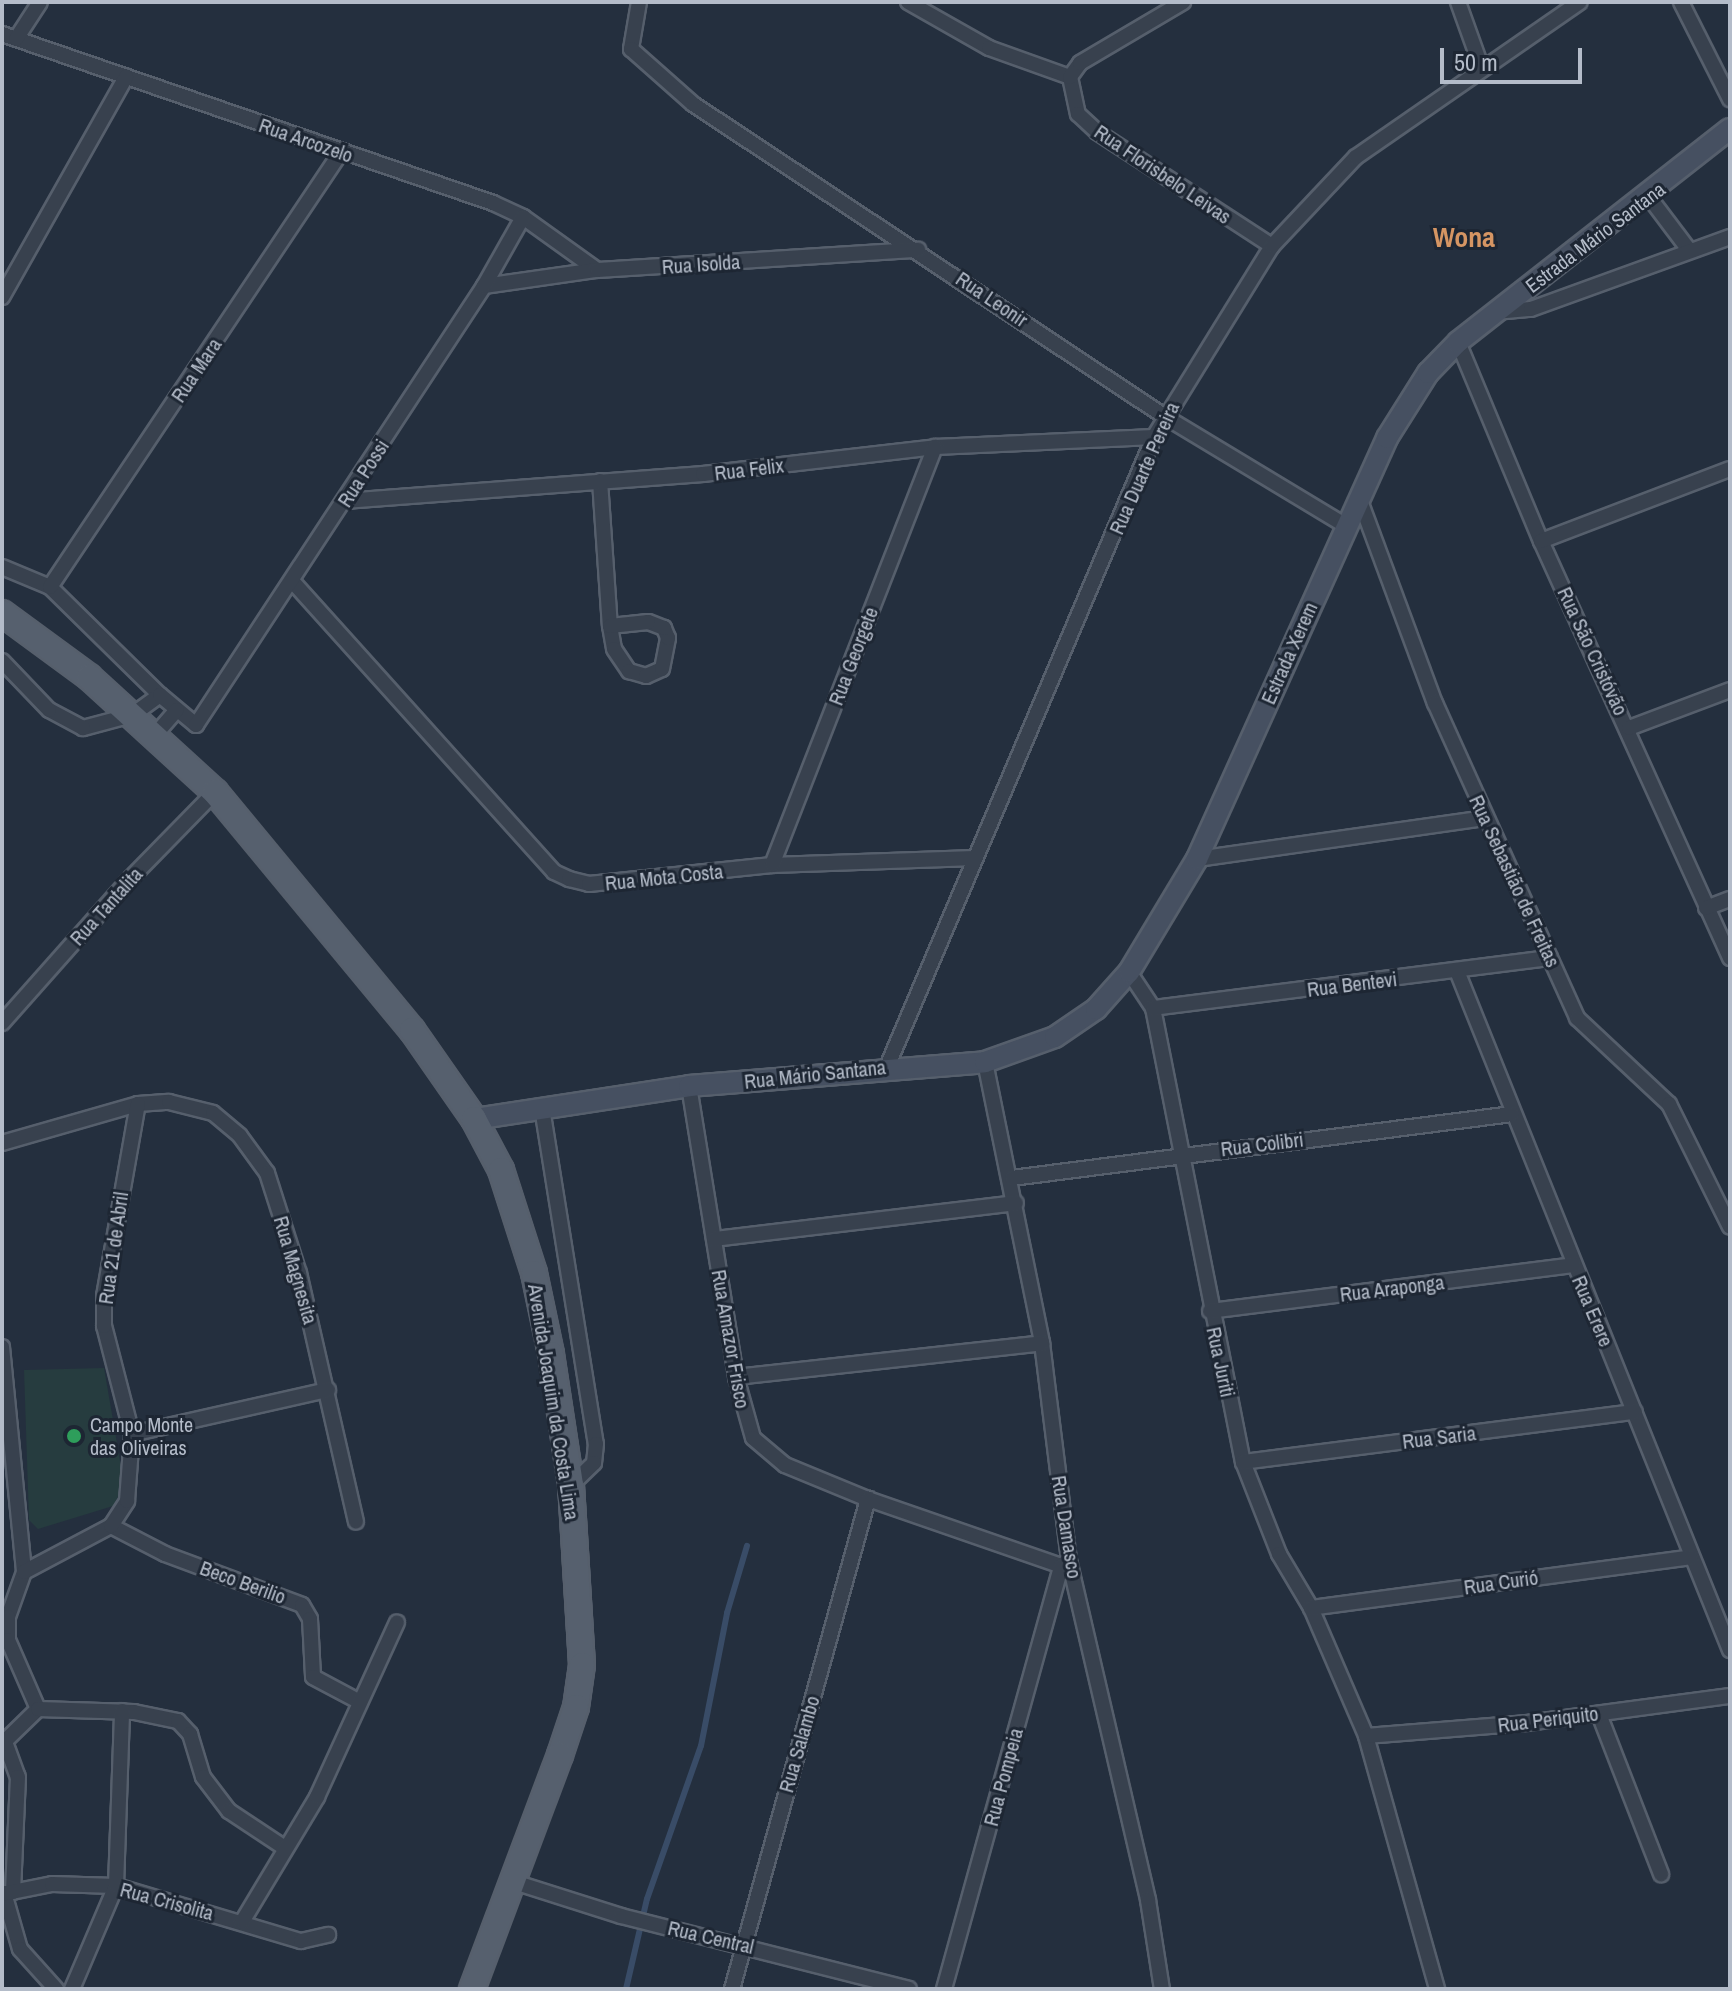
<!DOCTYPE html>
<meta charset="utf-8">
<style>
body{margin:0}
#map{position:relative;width:1732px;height:1991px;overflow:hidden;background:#242f3e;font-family:"Archivo Narrow",sans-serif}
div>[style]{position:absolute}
.green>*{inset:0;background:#263c3f}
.stream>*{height:6px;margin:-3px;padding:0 3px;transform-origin:3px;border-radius:3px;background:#394c67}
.roads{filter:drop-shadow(2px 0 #565f6c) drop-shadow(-2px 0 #565f6c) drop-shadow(0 2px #565f6c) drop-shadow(0 -2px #565f6c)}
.street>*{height:14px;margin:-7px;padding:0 7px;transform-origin:7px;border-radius:7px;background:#38414e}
.secondary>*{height:20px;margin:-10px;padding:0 10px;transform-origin:10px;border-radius:10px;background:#465061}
.primary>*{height:24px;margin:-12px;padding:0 12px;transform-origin:12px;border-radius:12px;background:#56606e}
.dots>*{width:22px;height:22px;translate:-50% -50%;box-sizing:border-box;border:4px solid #1d2633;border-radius:50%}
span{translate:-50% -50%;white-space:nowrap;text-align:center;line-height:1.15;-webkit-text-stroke:6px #1d2633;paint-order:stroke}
.street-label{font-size:20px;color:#b4bcc9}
.poi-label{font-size:20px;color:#b4bcc9}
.left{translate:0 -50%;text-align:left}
.district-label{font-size:28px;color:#d59563;font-weight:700}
.frame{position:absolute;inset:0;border:4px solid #b4bcc9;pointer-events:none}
.scale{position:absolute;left:1440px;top:48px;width:142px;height:36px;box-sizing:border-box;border:4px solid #b4bcc9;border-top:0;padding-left:10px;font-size:24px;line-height:28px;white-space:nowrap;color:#b4bcc9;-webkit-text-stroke:6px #1d2633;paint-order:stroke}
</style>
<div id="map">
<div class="green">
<div style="clip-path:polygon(104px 1368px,123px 1478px,119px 1495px,113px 1506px,38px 1529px,29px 1520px,24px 1370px)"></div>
</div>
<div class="stream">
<div style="left:626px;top:1989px;width:92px;rotate:-76.9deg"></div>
<div style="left:647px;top:1899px;width:162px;rotate:-70.6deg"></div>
<div style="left:701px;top:1746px;width:136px;rotate:-78.9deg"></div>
<div style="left:727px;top:1613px;width:70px;rotate:-73.4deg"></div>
</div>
<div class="roads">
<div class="street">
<div style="left:639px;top:2px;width:48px;rotate:99.7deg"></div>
<div style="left:631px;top:49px;width:83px;rotate:41.6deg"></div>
<div style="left:693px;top:104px;width:565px;rotate:33.52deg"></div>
<div style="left:1164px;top:416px;width:213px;rotate:31.1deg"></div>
<div style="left:908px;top:2px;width:93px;rotate:29.6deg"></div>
<div style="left:989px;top:48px;width:86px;rotate:19.7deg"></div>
<div style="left:1070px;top:77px;width:38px;rotate:78deg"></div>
<div style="left:1078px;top:114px;width:26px;rotate:43deg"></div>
<div style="left:1097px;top:132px;width:209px;rotate:33.1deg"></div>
<div style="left:1458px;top:2px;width:71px;rotate:70.3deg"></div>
<div style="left:1681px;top:2px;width:109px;rotate:63.2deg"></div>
<div style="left:2px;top:34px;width:519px;rotate:18.99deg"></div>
<div style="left:493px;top:203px;width:33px;rotate:25deg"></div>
<div style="left:523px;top:217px;width:91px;rotate:35.6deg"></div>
<div style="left:16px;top:39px;width:44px;rotate:-57deg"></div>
<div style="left:1070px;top:77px;width:17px;rotate:-54deg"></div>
<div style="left:1080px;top:63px;width:120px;rotate:-30.6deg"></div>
<div style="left:1649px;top:197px;width:66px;rotate:53deg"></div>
<div style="left:484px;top:286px;width:114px;rotate:-8.1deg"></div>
<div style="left:597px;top:270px;width:322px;rotate:-3.6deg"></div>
<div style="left:2px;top:297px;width:253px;rotate:-60.6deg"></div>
<div style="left:1495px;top:312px;width:36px;rotate:-5deg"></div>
<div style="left:1531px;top:309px;width:212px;rotate:-19.9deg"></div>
<div style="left:1458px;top:342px;width:216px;rotate:67.4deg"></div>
<div style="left:1541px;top:541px;width:458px;rotate:65.6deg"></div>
<div style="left:600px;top:481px;width:145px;rotate:86.1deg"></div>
<div style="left:610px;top:626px;width:23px;rotate:80deg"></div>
<div style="left:614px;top:649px;width:27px;rotate:56deg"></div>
<div style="left:629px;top:671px;width:18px;rotate:16deg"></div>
<div style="left:646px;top:676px;width:17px;rotate:-24deg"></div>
<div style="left:662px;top:669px;width:32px;rotate:-79deg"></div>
<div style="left:668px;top:638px;width:11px;rotate:-112deg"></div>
<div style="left:664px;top:628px;width:17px;rotate:-159deg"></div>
<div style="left:648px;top:622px;width:38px;rotate:174deg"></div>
<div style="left:1359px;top:498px;width:219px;rotate:69.7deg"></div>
<div style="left:1435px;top:703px;width:346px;rotate:65.7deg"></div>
<div style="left:1577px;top:1018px;width:126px;rotate:43.1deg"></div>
<div style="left:1669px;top:1104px;width:137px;rotate:63.6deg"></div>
<div style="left:345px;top:501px;width:359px;rotate:-4.3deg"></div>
<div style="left:703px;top:474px;width:234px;rotate:-6.6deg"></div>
<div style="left:935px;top:447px;width:219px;rotate:-2.6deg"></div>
<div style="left:1541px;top:541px;width:202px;rotate:-20.9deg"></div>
<div style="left:2px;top:567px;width:52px;rotate:22.6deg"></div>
<div style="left:50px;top:587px;width:154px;rotate:44.5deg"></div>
<div style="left:160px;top:695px;width:34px;rotate:144deg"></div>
<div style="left:132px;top:715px;width:51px;rotate:165.1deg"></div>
<div style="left:83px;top:728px;width:38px;rotate:-152deg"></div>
<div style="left:49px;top:710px;width:68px;rotate:-133.8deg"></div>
<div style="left:293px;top:582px;width:390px;rotate:48deg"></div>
<div style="left:554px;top:872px;width:17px;rotate:25deg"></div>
<div style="left:569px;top:879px;width:21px;rotate:14deg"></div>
<div style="left:589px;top:884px;width:184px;rotate:-5.9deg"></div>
<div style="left:772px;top:865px;width:203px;rotate:-2deg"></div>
<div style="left:50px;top:587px;width:523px;rotate:-56.22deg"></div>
<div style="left:160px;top:695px;width:47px;rotate:39.8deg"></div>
<div style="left:196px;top:725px;width:525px;rotate:-56.73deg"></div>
<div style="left:484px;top:286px;width:79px;rotate:-60.5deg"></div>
<div style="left:1629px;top:728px;width:108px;rotate:-20.6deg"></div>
<div style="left:155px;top:735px;width:33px;rotate:-49deg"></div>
<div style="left:1197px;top:859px;width:292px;rotate:-8.1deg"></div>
<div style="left:772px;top:865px;width:449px;rotate:-68.7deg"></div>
<div style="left:1706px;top:908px;width:26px;rotate:-21deg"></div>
<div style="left:1457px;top:971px;width:732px;rotate:68.1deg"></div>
<div style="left:1129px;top:972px;width:43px;rotate:56.3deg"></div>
<div style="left:1153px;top:1008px;width:463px;rotate:78.8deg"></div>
<div style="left:1243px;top:1462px;width:99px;rotate:68.6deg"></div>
<div style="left:1279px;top:1554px;width:63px;rotate:59.3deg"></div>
<div style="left:1311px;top:1608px;width:139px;rotate:66.7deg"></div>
<div style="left:1366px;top:1736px;width:263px;rotate:74.3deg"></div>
<div style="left:1153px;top:1008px;width:400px;rotate:-7.2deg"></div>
<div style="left:2px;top:1023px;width:188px;rotate:-48.4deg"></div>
<div style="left:127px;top:882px;width:126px;rotate:-45.6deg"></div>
<div style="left:985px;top:1062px;width:287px;rotate:78.5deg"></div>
<div style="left:1042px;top:1343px;width:219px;rotate:82.9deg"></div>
<div style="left:1069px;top:1560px;width:349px;rotate:76.9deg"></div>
<div style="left:1148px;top:1900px;width:90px;rotate:81.1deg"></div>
<div style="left:887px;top:1067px;width:684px;rotate:-67.03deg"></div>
<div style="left:1154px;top:437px;width:225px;rotate:-58.3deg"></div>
<div style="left:1272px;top:246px;width:122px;rotate:-46.7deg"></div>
<div style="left:1356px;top:157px;width:272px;rotate:-34.7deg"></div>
<div style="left:689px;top:1086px;width:295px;rotate:80.8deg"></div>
<div style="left:736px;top:1377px;width:63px;rotate:74.4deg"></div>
<div style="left:753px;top:1438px;width:42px;rotate:40.2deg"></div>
<div style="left:785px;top:1465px;width:90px;rotate:22.3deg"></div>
<div style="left:868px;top:1499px;width:204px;rotate:19.1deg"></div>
<div style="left:1061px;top:1566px;width:10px;rotate:-37deg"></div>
<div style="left:542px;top:1108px;width:340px;rotate:80.9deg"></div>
<div style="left:596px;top:1444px;width:19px;rotate:96deg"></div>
<div style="left:594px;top:1463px;width:32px;rotate:136deg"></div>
<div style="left:2px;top:1143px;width:141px;rotate:-16deg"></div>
<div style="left:138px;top:1104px;width:31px;rotate:-4deg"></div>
<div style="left:169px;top:1102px;width:45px;rotate:14deg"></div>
<div style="left:213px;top:1113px;width:35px;rotate:40deg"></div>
<div style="left:240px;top:1136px;width:46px;rotate:53.9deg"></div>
<div style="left:267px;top:1173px;width:105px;rotate:72.3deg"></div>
<div style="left:299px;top:1273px;width:255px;rotate:77.1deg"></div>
<div style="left:1012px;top:1178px;width:504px;rotate:-7.29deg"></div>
<div style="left:714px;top:1239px;width:304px;rotate:-6.8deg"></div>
<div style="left:1210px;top:1311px;width:367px;rotate:-7.2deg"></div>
<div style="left:2px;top:1347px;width:226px;rotate:84.4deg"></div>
<div style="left:24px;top:1572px;width:48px;rotate:109.6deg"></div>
<div style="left:8px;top:1617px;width:23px;rotate:90deg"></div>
<div style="left:8px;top:1640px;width:75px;rotate:66.5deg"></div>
<div style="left:736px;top:1377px;width:308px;rotate:-6.3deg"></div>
<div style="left:132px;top:1434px;width:201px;rotate:-12.7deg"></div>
<div style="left:1243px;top:1462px;width:395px;rotate:-7.3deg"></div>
<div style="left:111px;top:1526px;width:61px;rotate:27.4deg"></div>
<div style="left:165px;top:1554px;width:146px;rotate:20.4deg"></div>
<div style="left:302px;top:1605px;width:16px;rotate:60deg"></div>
<div style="left:310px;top:1619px;width:58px;rotate:87deg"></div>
<div style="left:313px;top:1677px;width:53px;rotate:28deg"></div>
<div style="left:24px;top:1572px;width:98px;rotate:-27.9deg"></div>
<div style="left:111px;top:1526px;width:30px;rotate:-57deg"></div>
<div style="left:127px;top:1501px;width:67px;rotate:-85.7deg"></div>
<div style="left:132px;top:1434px;width:112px;rotate:-104.5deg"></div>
<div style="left:104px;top:1326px;width:30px;rotate:-90deg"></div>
<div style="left:104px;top:1296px;width:195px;rotate:-80deg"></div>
<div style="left:1311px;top:1608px;width:383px;rotate:-7.6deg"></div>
<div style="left:1599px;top:1714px;width:172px;rotate:68.8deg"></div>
<div style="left:1366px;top:1736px;width:162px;rotate:-4.6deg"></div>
<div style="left:1527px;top:1723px;width:205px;rotate:-7.6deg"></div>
<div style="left:5px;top:1742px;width:37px;rotate:70deg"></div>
<div style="left:18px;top:1777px;width:115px;rotate:92.5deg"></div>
<div style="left:2px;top:1744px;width:50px;rotate:-44.2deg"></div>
<div style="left:38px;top:1709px;width:96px;rotate:1.8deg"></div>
<div style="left:134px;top:1712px;width:45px;rotate:11.6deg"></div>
<div style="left:178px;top:1721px;width:18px;rotate:47deg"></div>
<div style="left:190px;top:1734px;width:45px;rotate:73.2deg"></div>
<div style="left:203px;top:1777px;width:43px;rotate:52.6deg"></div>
<div style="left:229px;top:1811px;width:67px;rotate:33.5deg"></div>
<div style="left:514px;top:1882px;width:112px;rotate:17.6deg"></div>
<div style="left:621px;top:1916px;width:297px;rotate:14.2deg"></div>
<div style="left:4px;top:1893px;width:58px;rotate:74.1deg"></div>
<div style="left:20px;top:1949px;width:54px;rotate:48deg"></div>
<div style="left:2px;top:1894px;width:51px;rotate:-11.3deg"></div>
<div style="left:52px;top:1884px;width:64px;rotate:1.8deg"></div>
<div style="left:116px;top:1886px;width:193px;rotate:16.6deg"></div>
<div style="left:301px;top:1941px;width:28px;rotate:-13deg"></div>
<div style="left:242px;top:1922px;width:146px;rotate:-59deg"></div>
<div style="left:317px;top:1797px;width:192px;rotate:-65.4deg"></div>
<div style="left:72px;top:1989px;width:112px;rotate:-66.9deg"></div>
<div style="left:116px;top:1886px;width:175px;rotate:-88deg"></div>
<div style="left:732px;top:1989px;width:509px;rotate:-74.49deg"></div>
<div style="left:944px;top:1989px;width:439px;rotate:-74.5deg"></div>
</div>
<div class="secondary">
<div style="left:474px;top:1119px;width:218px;rotate:-8.7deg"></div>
<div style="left:689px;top:1086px;width:297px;rotate:-4.6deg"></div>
<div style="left:985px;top:1062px;width:74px;rotate:-19.7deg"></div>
<div style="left:1055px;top:1037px;width:50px;rotate:-34.3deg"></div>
<div style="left:1096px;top:1009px;width:50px;rotate:-48.3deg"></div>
<div style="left:1129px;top:972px;width:132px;rotate:-59deg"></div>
<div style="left:1197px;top:859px;width:462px;rotate:-65.7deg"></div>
<div style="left:1387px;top:438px;width:77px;rotate:-57.8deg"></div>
<div style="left:1428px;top:373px;width:43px;rotate:-45.9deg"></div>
<div style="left:1458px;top:342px;width:345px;rotate:-38.1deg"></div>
</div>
<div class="primary">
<div style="left:2px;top:613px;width:108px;rotate:36.3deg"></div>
<div style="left:89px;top:677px;width:171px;rotate:42.4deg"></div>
<div style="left:215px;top:792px;width:309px;rotate:50.4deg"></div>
<div style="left:412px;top:1030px;width:108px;rotate:55.1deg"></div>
<div style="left:474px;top:1119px;width:58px;rotate:62.1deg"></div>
<div style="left:501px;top:1170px;width:108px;rotate:72.2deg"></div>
<div style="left:534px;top:1273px;width:83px;rotate:78.1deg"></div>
<div style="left:551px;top:1354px;width:133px;rotate:81.3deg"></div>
<div style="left:571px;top:1485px;width:180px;rotate:86.5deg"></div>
<div style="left:582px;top:1665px;width:42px;rotate:98.1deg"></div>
<div style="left:576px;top:1707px;width:51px;rotate:108.4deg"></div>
<div style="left:560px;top:1755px;width:250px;rotate:110.6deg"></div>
</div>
</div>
<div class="dots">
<div style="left:74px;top:1436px;background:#2e9e5b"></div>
</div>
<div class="street-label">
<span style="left:306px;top:140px;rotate:19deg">Rua Arcozelo</span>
<span style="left:1163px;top:174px;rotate:34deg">Rua Florisbelo Leivas</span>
<span style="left:1595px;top:237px;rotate:-37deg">Estrada Mário Santana</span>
<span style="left:701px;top:264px;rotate:-4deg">Rua Isolda</span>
<span style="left:992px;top:299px;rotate:34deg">Rua Leonir</span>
<span style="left:196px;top:370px;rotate:-56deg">Rua Mara</span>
<span style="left:1144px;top:468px;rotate:-66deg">Rua Duarte Pereira</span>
<span style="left:749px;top:469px;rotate:-7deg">Rua Felix</span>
<span style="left:363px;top:473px;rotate:-57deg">Rua Possi</span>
<span style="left:1593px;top:651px;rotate:65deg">Rua São Cristóvão</span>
<span style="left:1289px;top:653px;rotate:-66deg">Estrada Xerem</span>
<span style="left:853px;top:656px;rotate:-69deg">Rua Georgete</span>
<span style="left:664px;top:877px;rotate:-6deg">Rua Mota Costa</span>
<span style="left:1515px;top:881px;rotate:65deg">Rua Sebastião de Freitas</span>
<span style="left:106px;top:906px;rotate:-48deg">Rua Tantalita</span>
<span style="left:1352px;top:984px;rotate:-7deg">Rua Bentevi</span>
<span style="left:815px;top:1074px;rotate:-6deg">Rua Mário Santana</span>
<span style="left:1262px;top:1144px;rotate:-7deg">Rua Colibri</span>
<span style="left:113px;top:1248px;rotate:-82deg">Rua 21 de Abril</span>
<span style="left:296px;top:1270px;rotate:74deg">Rua Magnesita</span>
<span style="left:1392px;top:1288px;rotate:-7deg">Rua Araponga</span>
<span style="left:1593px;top:1311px;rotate:67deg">Rua Erere</span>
<span style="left:731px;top:1339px;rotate:80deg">Rua Amazor Frisco</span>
<span style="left:1221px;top:1362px;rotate:78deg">Rua Juriti</span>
<span style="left:554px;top:1402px;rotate:81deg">Avenida Joaquim da Costa Lima</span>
<span style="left:1439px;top:1437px;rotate:-7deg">Rua Saria</span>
<span style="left:1067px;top:1527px;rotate:81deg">Rua Damasco</span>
<span style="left:243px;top:1582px;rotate:20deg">Beco Berilio</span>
<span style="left:1501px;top:1582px;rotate:-8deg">Rua Curió</span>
<span style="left:1548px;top:1719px;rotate:-7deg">Rua Periquito</span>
<span style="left:799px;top:1744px;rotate:-74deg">Rua Salambo</span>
<span style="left:1003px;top:1777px;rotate:-75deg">Rua Pompeia</span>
<span style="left:167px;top:1901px;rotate:15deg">Rua Crisolita</span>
<span style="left:711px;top:1937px;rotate:13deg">Rua Central</span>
</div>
<div class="poi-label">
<span class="left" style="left:90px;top:1436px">Campo Monte<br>das Oliveiras</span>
</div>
<div class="district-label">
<span style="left:1464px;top:237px">Wona</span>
</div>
<div class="frame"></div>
<div class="scale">50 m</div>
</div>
